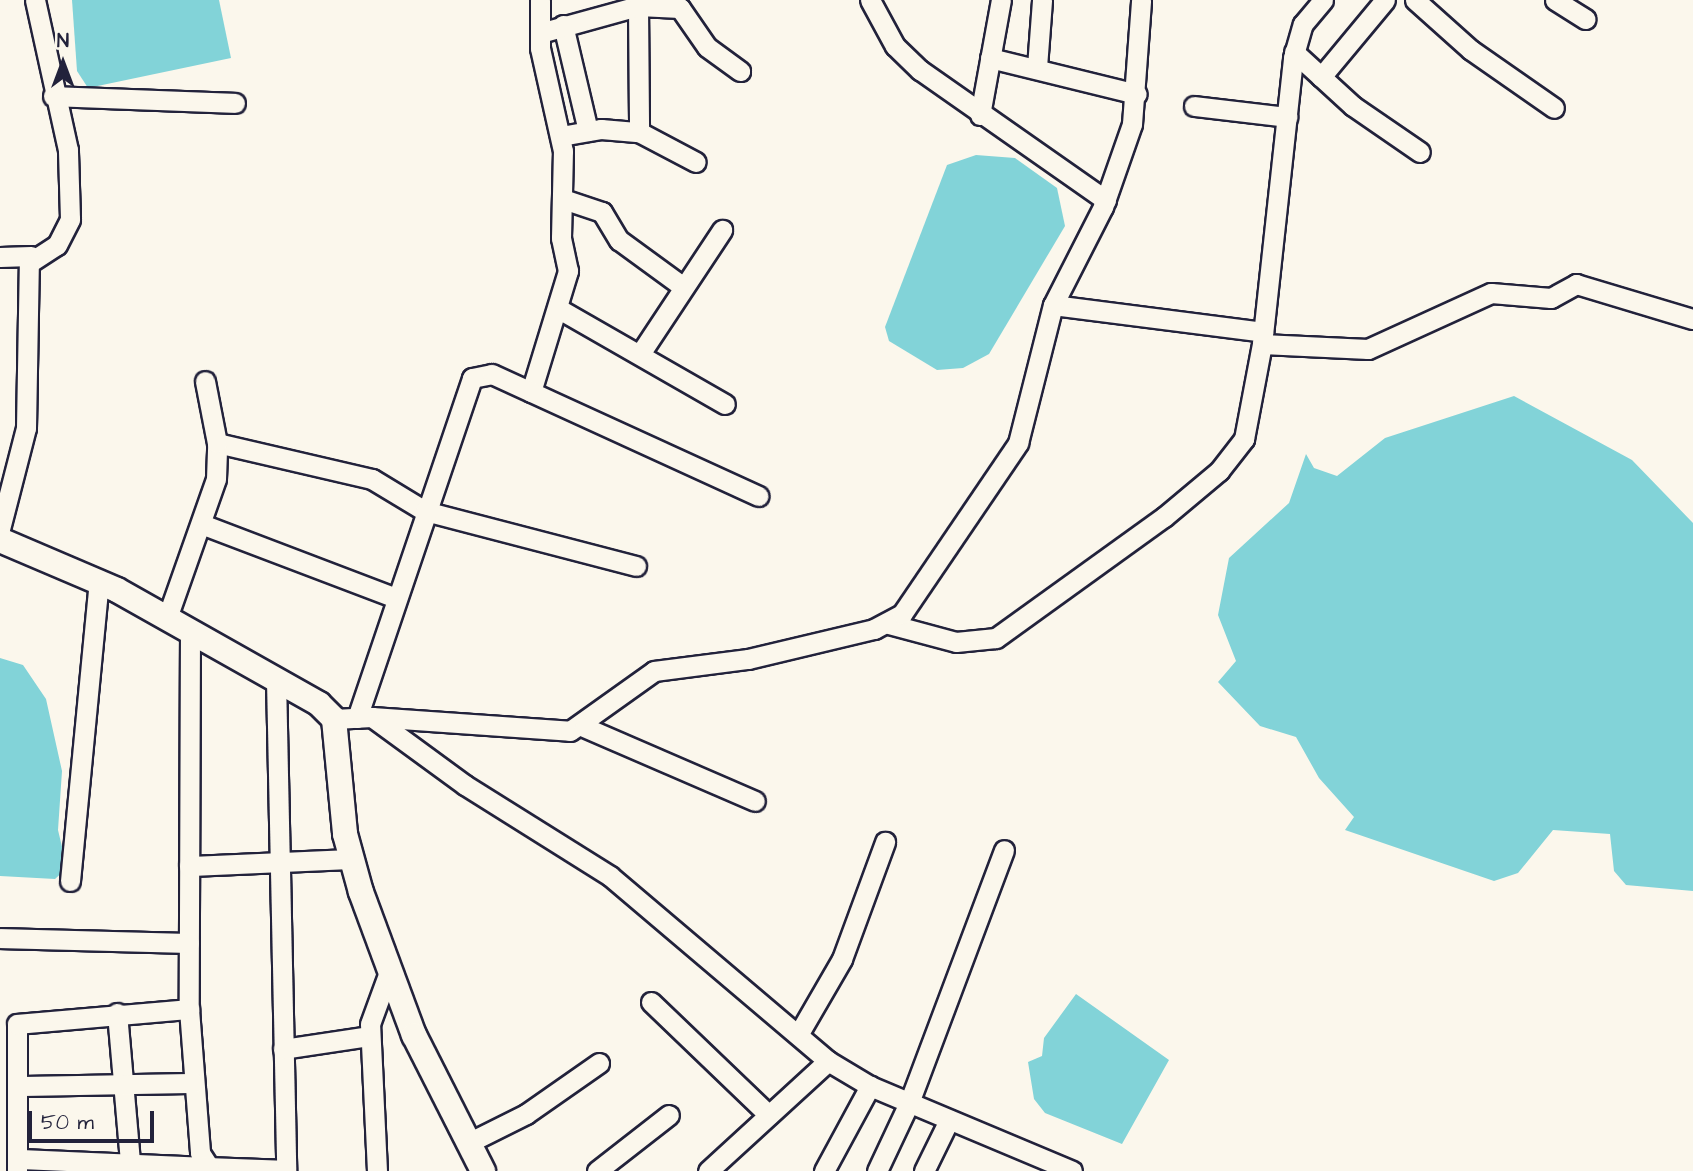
<!DOCTYPE html>
<style>
body{margin:0}
#map{position:relative;width:1693px;height:1171px;overflow:hidden;background:#fbf7ec;font-family:"Architects Daughter",sans-serif}
div>[style]{position:absolute}
.water>*{inset:0;background:#82d3d8}
.roads{filter:drop-shadow(2px 0 #22223b) drop-shadow(-2px 0 #22223b) drop-shadow(0 2px #22223b) drop-shadow(0 -2px #22223b)}
.minor>*{height:19px;margin:-9.5px;padding:0 9.5px;transform-origin:9.5px;border-radius:9.5px;background:#fbf7ec}
.tertiary>*{height:24px;margin:-12px;padding:0 12px;transform-origin:12px;border-radius:12px;background:#fbf7ec}
span{translate:-50% -50%;white-space:nowrap;text-align:center;line-height:1.15;-webkit-text-stroke:6px #fbf7ec;paint-order:stroke}
.north{position:absolute;left:28px;top:28px;width:70px;height:70px;-webkit-text-stroke:5px #fbf7ec;paint-order:stroke;rotate:0deg;font-size:19px;font-weight:700;line-height:28px;text-align:center;color:#22223b}
.north::after{content:'';display:block;margin:auto;width:24px;height:32px;background:#22223b;clip-path:polygon(50% 0,100% 100%,50% 72%,0 100%)}
.scale{position:absolute;left:28px;top:1111px;width:126px;height:32px;box-sizing:border-box;border:4px solid #22223b;border-top:0;padding-left:9px;font-size:21px;line-height:24px;white-space:nowrap;color:#22223b;-webkit-text-stroke:5px #fbf7ec;paint-order:stroke}
</style>
<div id="map">
<div class="water">
<div style="clip-path:polygon(72px 0,219px 0,231px 58px,88px 88px,77px 71px)"></div>
<div style="clip-path:polygon(976px 155px,1015px 158px,1057px 188px,1065px 226px,989px 354px,963px 368px,937px 370px,889px 341px,885px 327px,947px 165px)"></div>
<div style="clip-path:polygon(1514px 396px,1632px 460px,1693px 523px,1693px 891px,1626px 885px,1614px 871px,1610px 834px,1553px 830px,1518px 873px,1494px 881px,1345px 830px,1354px 817px,1319px 778px,1296px 737px,1260px 726px,1218px 682px,1236px 661px,1218px 615px,1229px 558px,1289px 503px,1306px 454px,1314px 468px,1337px 476px,1385px 438px)"></div>
<div style="clip-path:polygon(0 658px,23px 665px,46px 699px,62px 771px,58px 830px,67px 868px,55px 879px,0 876px)"></div>
<div style="clip-path:polygon(1076px 994px,1169px 1060px,1122px 1144px,1045px 1113px,1034px 1099px,1028px 1062px,1042px 1056px,1044px 1038px)"></div>
</div>
<div class="roads">
<div class="minor">
<div style="left:870px;top:0;width:52px;rotate:61.5deg"></div>
<div style="left:895px;top:46px;width:35px;rotate:44deg"></div>
<div style="left:920px;top:70px;width:227px;rotate:35deg"></div>
<div style="left:1415px;top:0;width:75px;rotate:41.8deg"></div>
<div style="left:1471px;top:50px;width:101px;rotate:34.9deg"></div>
<div style="left:1555px;top:0;width:36px;rotate:32deg"></div>
<div style="left:638px;top:6px;width:126px;rotate:89.5deg"></div>
<div style="left:563px;top:25px;width:109px;rotate:76.7deg"></div>
<div style="left:540px;top:33px;width:102px;rotate:-15.4deg"></div>
<div style="left:638px;top:6px;width:42px;rotate:2.7deg"></div>
<div style="left:680px;top:8px;width:47px;rotate:55.3deg"></div>
<div style="left:707px;top:47px;width:41px;rotate:36deg"></div>
<div style="left:1294px;top:52px;width:80px;rotate:42.5deg"></div>
<div style="left:1353px;top:106px;width:81px;rotate:34.5deg"></div>
<div style="left:990px;top:58px;width:151px;rotate:13.8deg"></div>
<div style="left:1037px;top:67px;width:67px;rotate:-85.7deg"></div>
<div style="left:1321px;top:77px;width:100px;rotate:-50.3deg"></div>
<div style="left:53px;top:96px;width:182px;rotate:2.2deg"></div>
<div style="left:1194px;top:106px;width:94px;rotate:6.7deg"></div>
<div style="left:980px;top:115px;width:117px;rotate:-79.7deg"></div>
<div style="left:561px;top:136px;width:41px;rotate:-9.9deg"></div>
<div style="left:601px;top:129px;width:38px;rotate:5deg"></div>
<div style="left:639px;top:132px;width:64px;rotate:27.8deg"></div>
<div style="left:563px;top:199px;width:41px;rotate:18.4deg"></div>
<div style="left:602px;top:212px;width:33px;rotate:59deg"></div>
<div style="left:619px;top:240px;width:78px;rotate:36.1deg"></div>
<div style="left:0;top:257px;width:31px;rotate:-2deg"></div>
<div style="left:1053px;top:305px;width:212px;rotate:7.3deg"></div>
<div style="left:559px;top:309px;width:191px;rotate:29.8deg"></div>
<div style="left:1262px;top:344px;width:106px;rotate:2.7deg"></div>
<div style="left:1368px;top:349px;width:135px;rotate:-24.5deg"></div>
<div style="left:1491px;top:293px;width:60px;rotate:4.8deg"></div>
<div style="left:1551px;top:298px;width:29px;rotate:-29deg"></div>
<div style="left:1576px;top:284px;width:122px;rotate:16.7deg"></div>
<div style="left:640px;top:354px;width:149px;rotate:-56.5deg"></div>
<div style="left:531px;top:392px;width:127px;rotate:-73deg"></div>
<div style="left:568px;top:271px;width:34px;rotate:-102deg"></div>
<div style="left:561px;top:238px;width:87px;rotate:-88.7deg"></div>
<div style="left:563px;top:151px;width:106px;rotate:-102.6deg"></div>
<div style="left:540px;top:48px;width:48px;rotate:-90deg"></div>
<div style="left:217px;top:443px;width:159px;rotate:13.1deg"></div>
<div style="left:372px;top:479px;width:62px;rotate:31.1deg"></div>
<div style="left:425px;top:511px;width:218px;rotate:14.6deg"></div>
<div style="left:204px;top:525px;width:205px;rotate:20.8deg"></div>
<div style="left:0;top:529px;width:104px;rotate:-75.6deg"></div>
<div style="left:26px;top:428px;width:165px;rotate:-89deg"></div>
<div style="left:29px;top:263px;width:33px;rotate:-33deg"></div>
<div style="left:57px;top:245px;width:29px;rotate:-63deg"></div>
<div style="left:70px;top:219px;width:69px;rotate:-91.7deg"></div>
<div style="left:68px;top:150px;width:154px;rotate:-102.4deg"></div>
<div style="left:167px;top:618px;width:147px;rotate:-70.6deg"></div>
<div style="left:216px;top:479px;width:36px;rotate:-88deg"></div>
<div style="left:217px;top:443px;width:63px;rotate:-101deg"></div>
<div style="left:889px;top:624px;width:69px;rotate:15deg"></div>
<div style="left:956px;top:642px;width:40px;rotate:-5.7deg"></div>
<div style="left:996px;top:638px;width:207px;rotate:-35.8deg"></div>
<div style="left:1164px;top:517px;width:72px;rotate:-39.9deg"></div>
<div style="left:1219px;top:471px;width:41px;rotate:-52deg"></div>
<div style="left:1244px;top:439px;width:97px;rotate:-79.3deg"></div>
<div style="left:1262px;top:344px;width:288px;rotate:-83.8deg"></div>
<div style="left:1293px;top:58px;width:35px;rotate:-74deg"></div>
<div style="left:1303px;top:24px;width:31px;rotate:-50deg"></div>
<div style="left:190px;top:631px;width:378px;rotate:90.2deg"></div>
<div style="left:189px;top:1009px;width:144px;rotate:85.6deg"></div>
<div style="left:200px;top:1153px;width:17px;rotate:57deg"></div>
<div style="left:209px;top:1167px;width:77px;rotate:2.2deg"></div>
<div style="left:276px;top:679px;width:492px;rotate:88.8deg"></div>
<div style="left:372px;top:717px;width:198px;rotate:4deg"></div>
<div style="left:570px;top:731px;width:103px;rotate:-35.5deg"></div>
<div style="left:654px;top:671px;width:95px;rotate:-7.3deg"></div>
<div style="left:748px;top:659px;width:130px;rotate:-13.4deg"></div>
<div style="left:874px;top:629px;width:32px;rotate:-28deg"></div>
<div style="left:902px;top:614px;width:207px;rotate:-55.8deg"></div>
<div style="left:1018px;top:443px;width:142px;rotate:-75.8deg"></div>
<div style="left:1053px;top:305px;width:110px;rotate:-63deg"></div>
<div style="left:1103px;top:207px;width:88px;rotate:-70.7deg"></div>
<div style="left:1132px;top:124px;width:124px;rotate:-85.8deg"></div>
<div style="left:357px;top:718px;width:359px;rotate:-71.3deg"></div>
<div style="left:472px;top:378px;width:20px;rotate:-11deg"></div>
<div style="left:492px;top:374px;width:293px;rotate:24.6deg"></div>
<div style="left:334px;top:719px;width:38px;rotate:-3deg"></div>
<div style="left:372px;top:717px;width:115px;rotate:36.2deg"></div>
<div style="left:465px;top:785px;width:171px;rotate:32.1deg"></div>
<div style="left:610px;top:876px;width:286px;rotate:40.3deg"></div>
<div style="left:828px;top:1061px;width:49px;rotate:30.8deg"></div>
<div style="left:870px;top:1086px;width:219px;rotate:22.8deg"></div>
<div style="left:584px;top:727px;width:186px;rotate:23.4deg"></div>
<div style="left:189px;top:866px;width:163px;rotate:-2.5deg"></div>
<div style="left:70px;top:881px;width:302px;rotate:-84.5deg"></div>
<div style="left:0;top:938px;width:189px;rotate:1.5deg"></div>
<div style="left:651px;top:1002px;width:163px;rotate:43.8deg"></div>
<div style="left:117px;top:1013px;width:151px;rotate:85deg"></div>
<div style="left:798px;top:1035px;width:88px;rotate:-59.9deg"></div>
<div style="left:842px;top:959px;width:125px;rotate:-69.8deg"></div>
<div style="left:283px;top:1049px;width:87px;rotate:-8.6deg"></div>
<div style="left:18px;top:1086px;width:176px;rotate:-1deg"></div>
<div style="left:468px;top:1143px;width:65px;rotate:-26.6deg"></div>
<div style="left:526px;top:1114px;width:89px;rotate:-34.9deg"></div>
<div style="left:18px;top:1159px;width:191px;rotate:2.4deg"></div>
<div style="left:17px;top:1171px;width:147px;rotate:-90deg"></div>
<div style="left:17px;top:1024px;width:173px;rotate:-5deg"></div>
<div style="left:377px;top:1171px;width:147px;rotate:-92.7deg"></div>
<div style="left:370px;top:1024px;width:55px;rotate:-69.9deg"></div>
<div style="left:597px;top:1171px;width:91px;rotate:-37.9deg"></div>
<div style="left:708px;top:1171px;width:163px;rotate:-42.5deg"></div>
<div style="left:824px;top:1171px;width:97px;rotate:-61.6deg"></div>
<div style="left:877px;top:1171px;width:75px;rotate:-64.8deg"></div>
<div style="left:909px;top:1103px;width:270px;rotate:-69.4deg"></div>
<div style="left:924px;top:1171px;width:57px;rotate:-63.9deg"></div>
</div>
<div class="tertiary">
<div style="left:0;top:540px;width:127px;rotate:23.1deg"></div>
<div style="left:117px;top:590px;width:232px;rotate:29.4deg"></div>
<div style="left:319px;top:704px;width:21px;rotate:45deg"></div>
<div style="left:334px;top:719px;width:116px;rotate:84.5deg"></div>
<div style="left:345px;top:834px;width:60px;rotate:74.6deg"></div>
<div style="left:361px;top:892px;width:153px;rotate:69.7deg"></div>
<div style="left:414px;top:1035px;width:153px;rotate:63.1deg"></div>
</div>
</div>
<div class="north">N</div>
<div class="scale">50 m</div>
</div>
